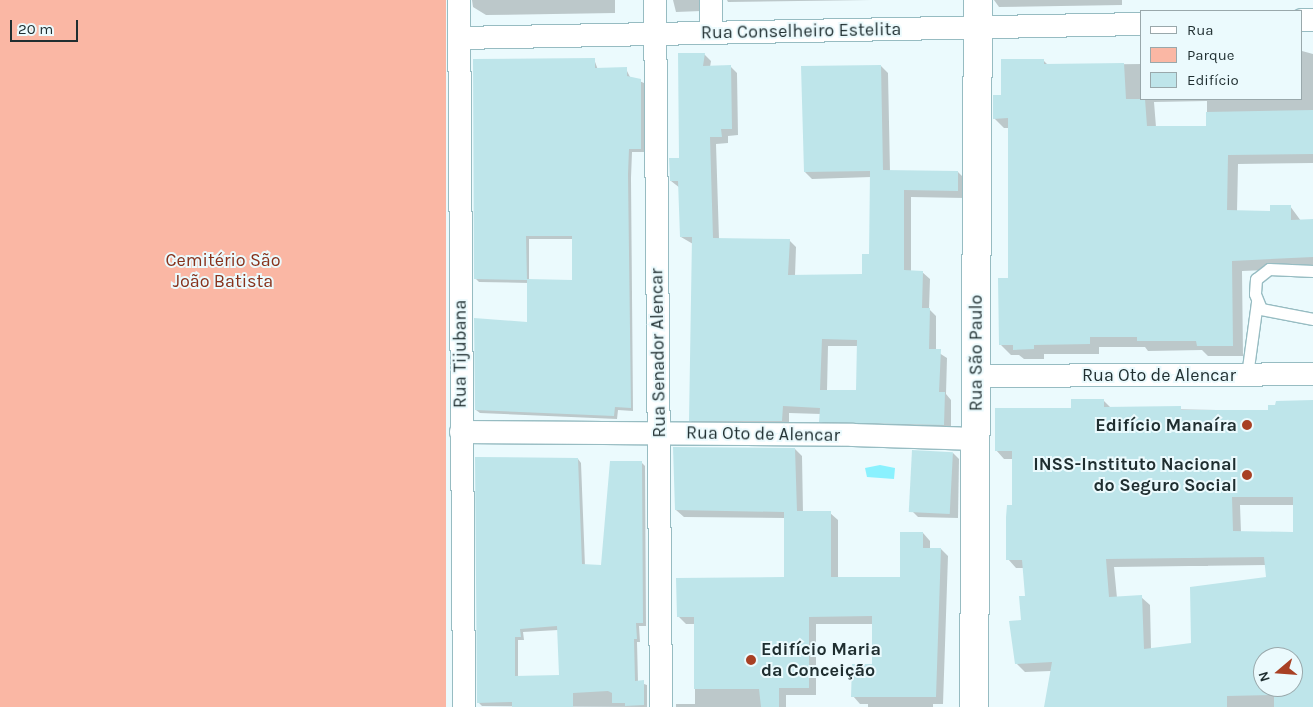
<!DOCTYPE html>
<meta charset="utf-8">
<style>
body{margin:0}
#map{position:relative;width:1313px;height:707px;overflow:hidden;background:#ebfafd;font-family:Karla,sans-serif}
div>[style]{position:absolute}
.green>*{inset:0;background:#fab7a4;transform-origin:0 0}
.water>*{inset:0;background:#8af1fe}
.shadow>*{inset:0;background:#0003}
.building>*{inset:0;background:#bee5ea;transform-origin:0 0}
.roads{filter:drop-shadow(1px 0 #97bcc2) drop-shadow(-1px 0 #97bcc2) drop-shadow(0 1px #97bcc2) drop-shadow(0 -1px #97bcc2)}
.service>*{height:11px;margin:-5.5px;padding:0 5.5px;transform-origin:5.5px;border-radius:5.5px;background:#fff}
.minor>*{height:22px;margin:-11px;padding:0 11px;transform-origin:11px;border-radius:11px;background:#fff}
.secondary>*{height:28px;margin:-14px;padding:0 14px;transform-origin:14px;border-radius:14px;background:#fff}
.dots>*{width:14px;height:14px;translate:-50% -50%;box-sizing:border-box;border:2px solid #ebfafd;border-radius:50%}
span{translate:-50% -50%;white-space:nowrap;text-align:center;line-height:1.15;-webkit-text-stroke:4px #ebfafd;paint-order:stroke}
.street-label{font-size:18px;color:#1f2e30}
.park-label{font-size:18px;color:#87321b}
.poi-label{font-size:18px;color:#1f2e30;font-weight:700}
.right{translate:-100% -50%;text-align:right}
.left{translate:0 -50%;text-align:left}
.legend{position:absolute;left:1140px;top:10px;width:162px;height:90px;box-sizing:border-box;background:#ebfafd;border:1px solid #99a8ab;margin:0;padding:6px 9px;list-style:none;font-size:15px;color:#1f2e30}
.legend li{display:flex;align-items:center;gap:10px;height:25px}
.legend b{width:25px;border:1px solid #99a8ab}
.north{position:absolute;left:1253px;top:647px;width:50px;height:50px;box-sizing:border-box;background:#ebfafd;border:1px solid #99a8ab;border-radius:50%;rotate:252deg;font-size:14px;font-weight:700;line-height:20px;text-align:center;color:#1f2e30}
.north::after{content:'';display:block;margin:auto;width:18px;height:22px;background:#a84024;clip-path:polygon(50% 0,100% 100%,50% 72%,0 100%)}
.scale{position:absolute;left:10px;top:20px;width:68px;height:22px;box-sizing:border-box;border:2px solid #1f2e30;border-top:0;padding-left:6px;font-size:15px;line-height:18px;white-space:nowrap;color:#1f2e30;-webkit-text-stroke:4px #ebfafd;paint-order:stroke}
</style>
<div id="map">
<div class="green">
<div style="left:0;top:0;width:446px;height:707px"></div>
</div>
<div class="water">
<div style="clip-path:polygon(880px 465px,895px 468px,894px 479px,867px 477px,865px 468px)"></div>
</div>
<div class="shadow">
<div style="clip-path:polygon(472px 0,615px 0,615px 13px,486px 15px,473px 7px)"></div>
<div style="clip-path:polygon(673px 0,702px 0,701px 11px,676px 12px)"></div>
<div style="clip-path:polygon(727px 0,872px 0,728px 2px)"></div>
<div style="clip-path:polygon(994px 0,1122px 0,1122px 5px,999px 7px)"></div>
<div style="clip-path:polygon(evenodd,1302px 51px,1313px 54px,1313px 163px,1238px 164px,1237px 212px,1272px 212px,1290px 206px,1301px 221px,1313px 220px,1313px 268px,1242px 271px,1243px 356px,1208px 356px,1202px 350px,1148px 351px,1145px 347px,1099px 347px,1099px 354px,1044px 354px,1044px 359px,1024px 359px,1019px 355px,1011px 355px,1001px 345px,1009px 279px,1009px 128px,1004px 128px,994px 118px,1002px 96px,1043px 60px,1048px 65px,1142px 64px,1142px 99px,1302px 99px,1302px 51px,1207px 101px,1207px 127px,1156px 127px,1154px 102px,1207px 101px)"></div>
<div style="clip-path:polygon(evenodd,704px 54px,711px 61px,710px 67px,730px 66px,737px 73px,738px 135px,728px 136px,728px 143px,716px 144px,719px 239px,789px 240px,796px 247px,795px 276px,863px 276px,871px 256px,871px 177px,812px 179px,805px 172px,881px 66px,888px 73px,890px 172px,958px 172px,965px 179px,965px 198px,911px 197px,911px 272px,922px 272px,930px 279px,929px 309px,936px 316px,936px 351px,947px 358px,946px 394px,951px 400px,951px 431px,828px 428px,821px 421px,821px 414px,789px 413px,789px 428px,697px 427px,690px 420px,693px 244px,681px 237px,680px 188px,671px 181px,680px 159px,704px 54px,828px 346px,858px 346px,857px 391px,827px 391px,828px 346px)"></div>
<div style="clip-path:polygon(evenodd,594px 59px,598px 70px,626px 69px,630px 77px,644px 83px,644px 152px,632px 152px,631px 178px,633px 411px,618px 410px,617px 419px,480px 413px,476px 410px,529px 323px,529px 283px,479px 282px,475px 278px,594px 59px,529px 239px,573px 239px,573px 282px,529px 280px,529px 239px)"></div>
<div style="clip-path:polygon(evenodd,1103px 400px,1111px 408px,1270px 411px,1313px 401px,1313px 707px,1045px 707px,1051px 671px,1025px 672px,1016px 663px,1026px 597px,1024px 568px,1016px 568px,1008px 559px,1014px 506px,1013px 459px,1004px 459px,996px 450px,1072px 409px,1103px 400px,1240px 505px,1294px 505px,1294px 534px,1241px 532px,1240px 505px,1103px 400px,1266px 565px,1267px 578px,1192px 644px,1151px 649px,1150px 605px,1141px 597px,1117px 598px,1114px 567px,1266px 565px,1103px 400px,1263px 657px,1293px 657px,1293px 687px,1263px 687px,1263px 657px)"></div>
<div style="clip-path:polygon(795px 449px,802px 456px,803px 513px,830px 513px,838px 520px,838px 578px,901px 579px,923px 533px,930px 541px,930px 549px,941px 549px,948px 556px,943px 704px,933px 704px,933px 707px,868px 707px,868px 704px,860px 704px,853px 696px,874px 665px,874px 624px,816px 624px,816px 695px,786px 695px,786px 707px,676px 707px,676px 704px,695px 704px,695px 624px,686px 624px,678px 616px,785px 578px,785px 518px,684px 517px,676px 510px)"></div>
<div style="clip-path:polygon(953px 453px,959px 459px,958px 518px,918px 517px,912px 511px)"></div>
<div style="clip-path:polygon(evenodd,578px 459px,581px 463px,585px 566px,602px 566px,641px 462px,645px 466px,646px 626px,639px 626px,640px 642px,637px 642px,638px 682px,647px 685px,647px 707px,482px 706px,478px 702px,578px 459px,558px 630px,560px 676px,518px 677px,518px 640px,524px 640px,523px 632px,558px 630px)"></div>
</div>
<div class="building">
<div style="clip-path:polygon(evenodd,678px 53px,705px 53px,703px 66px,731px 65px,732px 129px,721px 129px,722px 137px,710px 137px,713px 238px,790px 239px,788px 275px,862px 274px,862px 254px,869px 254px,870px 171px,804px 172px,801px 66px,881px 65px,883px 170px,958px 171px,958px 191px,904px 190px,904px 270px,923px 271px,922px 308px,930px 308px,929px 349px,941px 349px,939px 392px,945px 392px,944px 425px,819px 422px,820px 408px,783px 406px,782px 421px,689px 421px,692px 237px,680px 237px,678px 181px,670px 181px,669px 158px,679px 158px,678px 53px,822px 339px,857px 340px,856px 390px,820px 390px,822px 339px)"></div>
<div style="clip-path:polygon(595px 58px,595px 68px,627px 67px,627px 76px,641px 79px,641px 149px,629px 149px,628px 174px,631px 408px,615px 407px,614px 416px,475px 410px,474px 318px,527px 322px,527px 279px,572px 280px,572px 236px,526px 236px,527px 280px,474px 279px,473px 59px)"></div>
<div style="clip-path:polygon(1001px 59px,1044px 59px,1044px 64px,1124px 63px,1126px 99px,1145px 99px,1147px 126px,1206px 126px,1206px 112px,1313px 110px,1313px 154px,1228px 155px,1227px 210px,1270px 211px,1270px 205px,1291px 205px,1291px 220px,1313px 219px,1313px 257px,1232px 261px,1233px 346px,1197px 346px,1196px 341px,1137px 341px,1137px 337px,1090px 337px,1090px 344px,1034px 345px,1034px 349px,1013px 350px,1013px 345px,999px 345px,998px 278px,1008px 278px,1008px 118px,993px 119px,993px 95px,1001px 95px)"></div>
<div style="clip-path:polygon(evenodd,1071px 399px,1104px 399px,1104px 407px,1181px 406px,1181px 410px,1268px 410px,1268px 405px,1275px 405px,1276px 401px,1313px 400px,1313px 707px,1274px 707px,1274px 695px,1227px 696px,1227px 707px,1044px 707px,1052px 662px,1015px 664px,1009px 621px,1021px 620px,1019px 596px,1025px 596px,1022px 560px,1006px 560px,1006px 517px,1007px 505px,1012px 505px,1012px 451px,995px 451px,995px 408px,1071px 408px,1071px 399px,1232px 497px,1293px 497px,1293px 532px,1233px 531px,1232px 497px,1071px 399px,1264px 557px,1266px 577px,1190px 587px,1191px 643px,1144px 649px,1142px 595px,1109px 597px,1106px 559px,1264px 557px,1071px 399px,1263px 657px,1293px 657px,1293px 687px,1263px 687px,1263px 657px)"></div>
<div style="clip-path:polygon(673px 447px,795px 448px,797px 511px,831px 511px,831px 577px,900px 577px,900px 532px,923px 532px,923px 548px,941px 548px,936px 697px,851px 697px,852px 664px,872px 664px,872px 616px,809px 617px,809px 688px,779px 688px,779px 707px,761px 707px,759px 689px,694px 689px,694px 617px,677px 617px,676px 578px,784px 577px,784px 512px,675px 510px)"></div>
<div style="left:912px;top:450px;width:41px;height:62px;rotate:3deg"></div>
<div style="clip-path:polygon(evenodd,475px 457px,578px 458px,582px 564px,601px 565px,610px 461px,642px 461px,643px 623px,636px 623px,637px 639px,634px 639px,635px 681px,644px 680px,644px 705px,625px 706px,625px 703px,612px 703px,612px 693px,608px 691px,573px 693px,573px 707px,512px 707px,512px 702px,477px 703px,475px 457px,557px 626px,559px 675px,515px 676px,515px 637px,521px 637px,520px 629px,557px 626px)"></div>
</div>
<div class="roads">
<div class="service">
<div style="left:1313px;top:271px;width:44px;rotate:-177.4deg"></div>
<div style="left:1269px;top:269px;width:16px;rotate:142deg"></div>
<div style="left:1256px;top:279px;width:15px;rotate:94deg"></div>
<div style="left:1255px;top:294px;width:16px;rotate:68deg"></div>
<div style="left:1261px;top:309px;width:53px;rotate:10.9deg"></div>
<div style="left:1247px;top:375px;width:74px;rotate:-82.2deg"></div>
</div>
<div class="minor">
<div style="left:459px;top:0;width:707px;rotate:89.59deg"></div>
<div style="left:655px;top:0;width:707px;rotate:89.51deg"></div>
<div style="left:1302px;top:20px;width:11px"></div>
<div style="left:711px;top:33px;width:33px;rotate:-90deg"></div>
<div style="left:460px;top:38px;width:682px;rotate:-1.18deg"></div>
<div style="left:976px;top:376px;width:337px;rotate:-0.3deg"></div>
<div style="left:461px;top:432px;width:392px;rotate:0.4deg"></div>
<div style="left:853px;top:435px;width:123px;rotate:1.9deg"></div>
</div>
<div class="secondary">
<div style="left:974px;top:707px;width:707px;rotate:-89.68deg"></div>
</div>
</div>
<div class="dots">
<div style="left:1247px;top:425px;background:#a84024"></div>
<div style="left:1247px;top:475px;background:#a84024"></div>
<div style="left:751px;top:660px;background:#a84024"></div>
</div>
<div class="street-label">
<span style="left:801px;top:31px;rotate:-1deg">Rua Conselheiro Estelita</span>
<span style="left:658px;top:353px;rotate:-91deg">Rua Senador Alencar</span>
<span style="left:976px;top:353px;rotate:-90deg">Rua São Paulo</span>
<span style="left:460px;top:354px;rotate:-90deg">Rua Tijubana</span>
<span style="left:1159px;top:375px">Rua Oto de Alencar</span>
<span style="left:763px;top:434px;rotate:1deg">Rua Oto de Alencar</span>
</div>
<div class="park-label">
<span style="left:223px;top:271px">Cemitério São<br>João Batista</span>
</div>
<div class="poi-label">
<span class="right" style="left:1237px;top:425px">Edifício Manaíra</span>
<span class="right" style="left:1237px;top:475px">INSS-Instituto Nacional<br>do Seguro Social</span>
<span class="left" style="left:761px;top:660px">Edifício Maria<br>da Conceição</span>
</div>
<ul class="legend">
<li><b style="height:6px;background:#fff"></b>Rua</li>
<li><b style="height:14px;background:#fab7a4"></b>Parque</li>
<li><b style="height:14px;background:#bee5ea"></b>Edifício</li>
</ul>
<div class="north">N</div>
<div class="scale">20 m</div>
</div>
